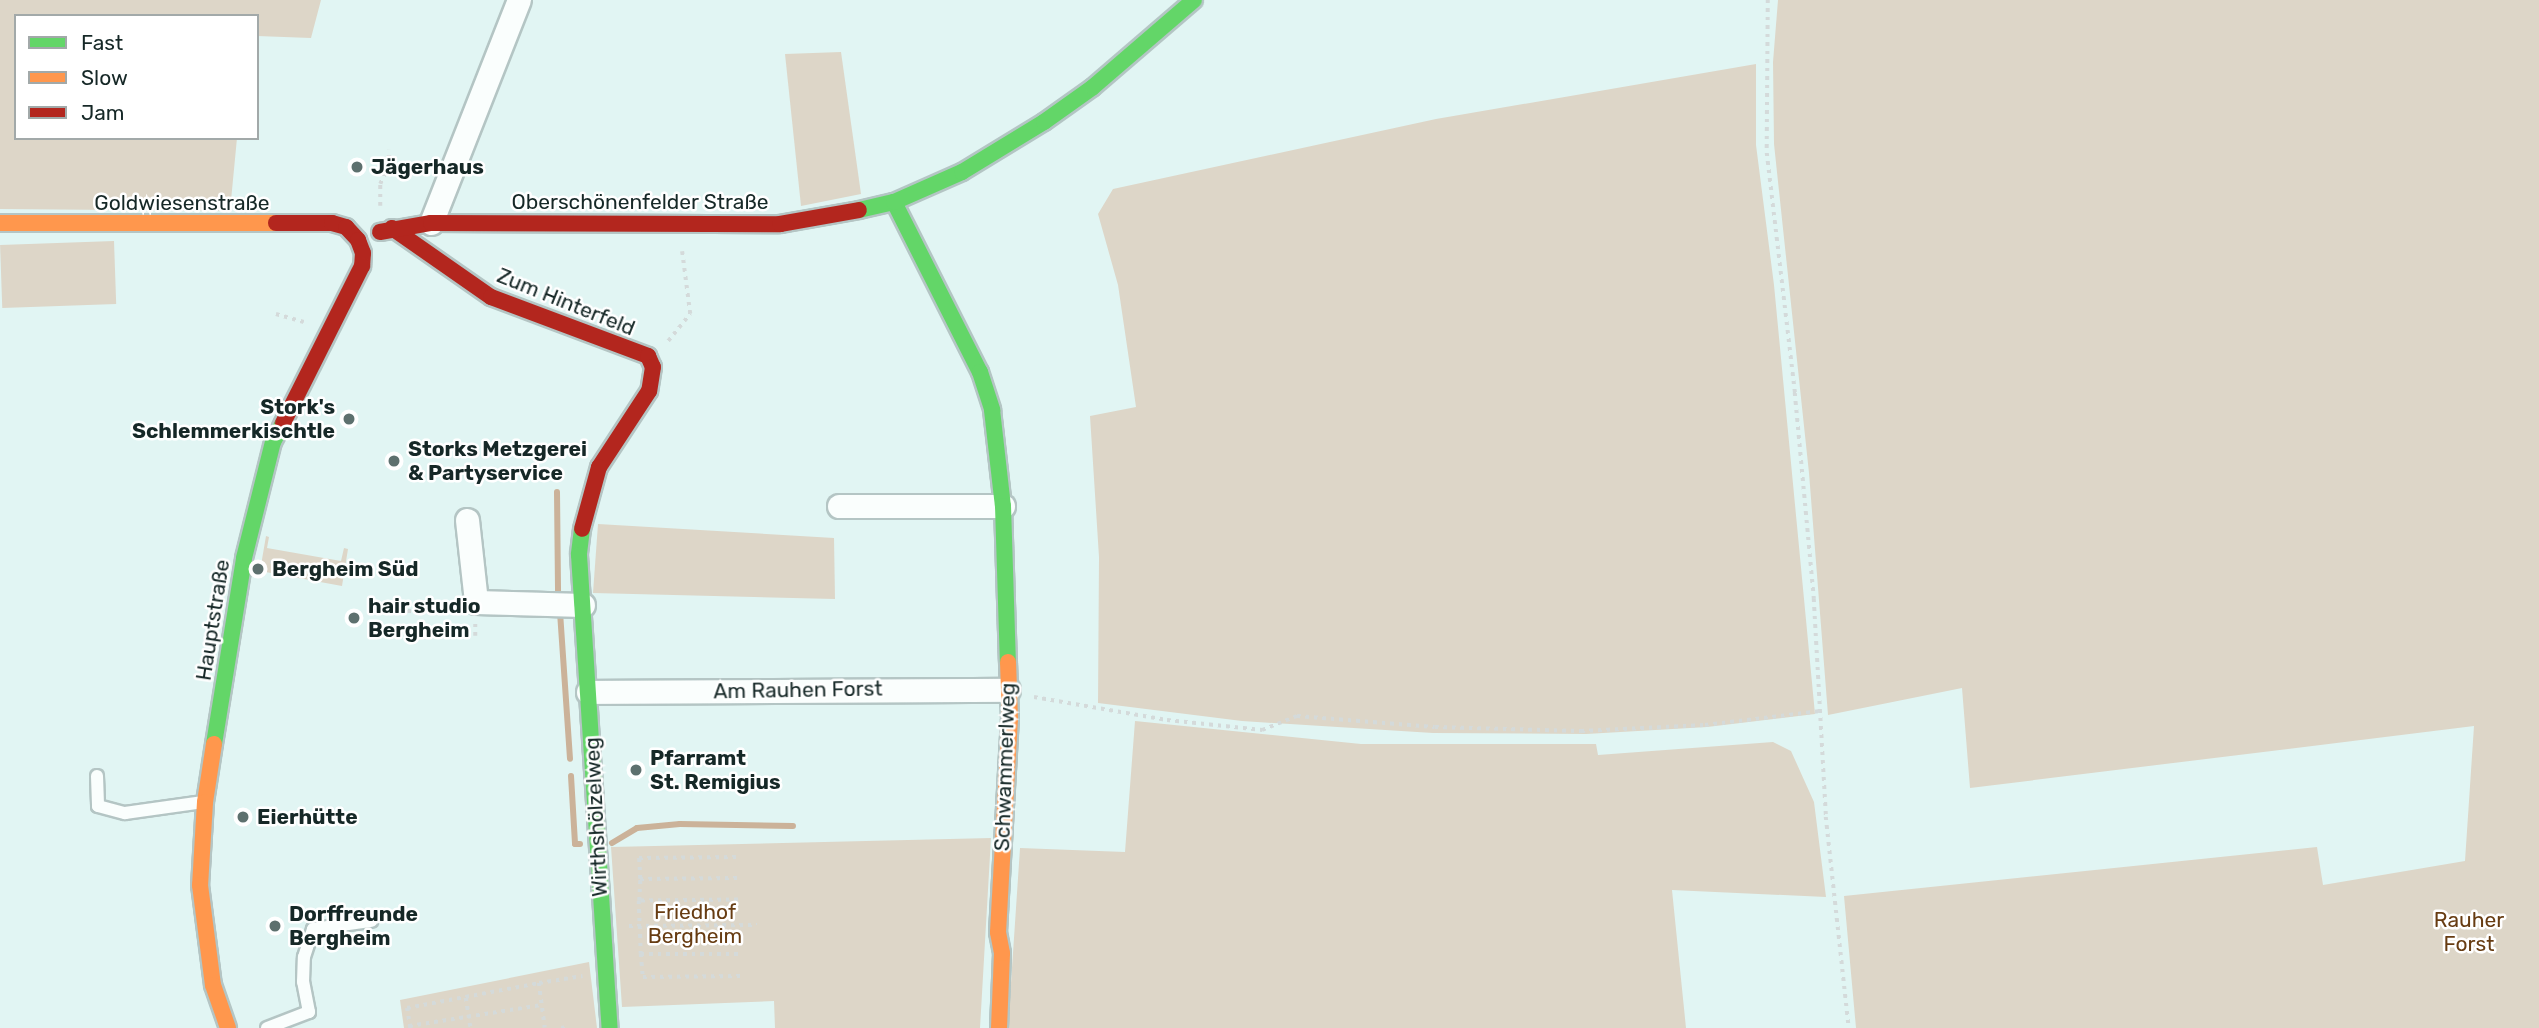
<!DOCTYPE html>
<meta charset="utf-8">
<style>
body{margin:0}
#map{position:relative;width:2539px;height:1028px;overflow:hidden;background:#e1f5f3;font-family:Rubik,sans-serif}
div>[style]{position:absolute}
.green>*{inset:0;background:#ddd6c8;transform-origin:0 0}
.stream>*{height:6px;margin:-3px;padding:0 3px;transform-origin:3px;border-radius:3px;background:#cbb299}
.path>*{height:3.5px;margin-top:-1.75px;transform-origin:0;background:repeating-linear-gradient(90deg,#d4dada 0 3.5px,transparent 0 8.5px)}
.roads{filter:drop-shadow(2px 0 #b4c5c4) drop-shadow(-2px 0 #b4c5c4) drop-shadow(0 2px #b4c5c4) drop-shadow(0 -2px #b4c5c4)}
.lane>*{height:12px;margin:-6px;padding:0 6px;transform-origin:6px;border-radius:6px;background:#fafefd}
.street>*{height:23px;margin:-11.5px;padding:0 11.5px;transform-origin:11.5px;border-radius:11.5px;background:#fafefd}
.fast>*{height:16px;margin:-8px;padding:0 8px;transform-origin:8px;border-radius:8px;background:#63d668}
.slow>*{height:16px;margin:-8px;padding:0 8px;transform-origin:8px;border-radius:8px;background:#ff974d}
.jam>*{height:16px;margin:-8px;padding:0 8px;transform-origin:8px;border-radius:8px;background:#b3261e}
.dots>*{width:19px;height:19px;translate:-50% -50%;box-sizing:border-box;border:4px solid #fff;border-radius:50%}
span{translate:-50% -50%;white-space:nowrap;text-align:center;line-height:1.15;-webkit-text-stroke:5px #fff;paint-order:stroke}
.poi-label{font-size:21px;color:#162827;font-weight:700}
.left{translate:0 -50%;text-align:left}
.right{translate:-100% -50%;text-align:right}
.street-label{font-size:21px;color:#162827}
.park-label{font-size:21px;color:#673c12}
.legend{position:absolute;left:14px;top:14px;width:245px;height:126px;box-sizing:border-box;background:#fff;border:2px solid #a2a9a9;margin:0;padding:9px 12px;list-style:none;font-size:21px;color:#162827}
.legend li{display:flex;align-items:center;gap:14px;height:35px}
.legend b{width:35px;border:2px solid #a2a9a9}
</style>
<div id="map">
<div class="green">
<div style="clip-path:polygon(0 0,321px 0,311px 38px,257px 36px,257px 16px,16px 16px,16px 138px,237px 138px,230px 211px,0 209px)"></div>
<div style="clip-path:polygon(1778px 0,2539px 0,2539px 1028px,1856px 1028px,1844px 896px,2317px 847px,2323px 885px,2465px 861px,2474px 726px,1970px 788px,1962px 688px,1828px 715px,1809px 473px,1774px 144px,1773px 62px)"></div>
<div style="clip-path:polygon(841px 52px,861px 194px,801px 206px,785px 54px)"></div>
<div style="clip-path:polygon(1756px 64px,1756px 145px,1774px 285px,1815px 714px,1707px 727px,1586px 734px,1433px 733px,1242px 721px,1098px 703px,1099px 557px,1090px 416px,1136px 407px,1118px 285px,1098px 214px,1113px 189px,1436px 119px)"></div>
<div style="left:114px;top:241px;width:63px;height:114px;rotate:88deg"></div>
<div style="clip-path:polygon(598px 524px,834px 538px,835px 599px,593px 593px)"></div>
<div style="clip-path:polygon(266px 536px,269px 537px,267px 548px,341px 561px,344px 548px,348px 549px,342px 586px,260px 571px)"></div>
<div style="clip-path:polygon(1135px 721px,1361px 744px,1596px 744px,1598px 755px,1773px 742px,1791px 751px,1814px 802px,1826px 897px,1672px 890px,1686px 1028px,1008px 1028px,1020px 848px,1125px 852px)"></div>
<div style="clip-path:polygon(991px 838px,980px 1028px,775px 1028px,774px 1001px,622px 1007px,611px 847px)"></div>
<div style="clip-path:polygon(589px 962px,597px 1028px,404px 1028px,400px 1000px)"></div>
</div>
<div class="stream">
<div style="left:557px;top:492px;width:100px;rotate:89.4deg"></div>
<div style="left:560px;top:612px;width:147px;rotate:86.1deg"></div>
<div style="left:571px;top:776px;width:68px;rotate:86.6deg"></div>
<div style="left:575px;top:844px;width:5px"></div>
<div style="left:612px;top:843px;width:29px;rotate:-31deg"></div>
<div style="left:637px;top:828px;width:43px;rotate:-5.3deg"></div>
<div style="left:680px;top:824px;width:113px;rotate:1deg"></div>
</div>
<div class="path">
<div style="left:1768px;top:0;width:153px;rotate:90.4deg"></div>
<div style="left:1767px;top:153px;width:242px;rotate:83.3deg"></div>
<div style="left:1795px;top:393px;width:207px;rotate:84.7deg"></div>
<div style="left:1814px;top:599px;width:218px;rotate:86.8deg"></div>
<div style="left:1826px;top:817px;width:212px;rotate:83.8deg"></div>
<div style="left:380px;top:206px;width:22px;rotate:-90deg"></div>
<div style="left:380px;top:184px;width:19px;rotate:-65deg"></div>
<div style="left:388px;top:167px;width:17px;rotate:-87deg"></div>
<div style="left:276px;top:314px;width:29px;rotate:16deg"></div>
<div style="left:668px;top:341px;width:35px;rotate:-51deg"></div>
<div style="left:690px;top:314px;width:63px;rotate:-97.4deg"></div>
<div style="left:270px;top:562px;width:75px;rotate:9.2deg"></div>
<div style="left:382px;top:610px;width:33px;rotate:2deg"></div>
<div style="left:415px;top:611px;width:41px;rotate:-11.3deg"></div>
<div style="left:475px;top:636px;width:12px;rotate:-90deg"></div>
<div style="left:1034px;top:697px;width:135px;rotate:9.8deg"></div>
<div style="left:1167px;top:720px;width:96px;rotate:6deg"></div>
<div style="left:1262px;top:730px;width:38px;rotate:-22deg"></div>
<div style="left:1297px;top:716px;width:138px;rotate:4.6deg"></div>
<div style="left:1435px;top:727px;width:146px;rotate:1.6deg"></div>
<div style="left:1581px;top:731px;width:124px;rotate:-2.8deg"></div>
<div style="left:1705px;top:725px;width:116px;rotate:-6.9deg"></div>
<div style="left:640px;top:879px;width:21px;rotate:-93deg"></div>
<div style="left:639px;top:858px;width:100px;rotate:-0.6deg"></div>
<div style="left:738px;top:900px;width:99px;rotate:179.4deg"></div>
<div style="left:639px;top:901px;width:25px;rotate:88deg"></div>
<div style="left:640px;top:926px;width:28px;rotate:88deg"></div>
<div style="left:641px;top:954px;width:99px"></div>
<div style="left:639px;top:901px;width:22px;rotate:-87deg"></div>
<div style="left:640px;top:879px;width:98px;rotate:-0.6deg"></div>
<div style="left:629px;top:926px;width:128px;rotate:-0.4deg"></div>
<div style="left:641px;top:954px;width:23px;rotate:85deg"></div>
<div style="left:643px;top:977px;width:98px;rotate:-0.6deg"></div>
<div style="left:539px;top:983px;width:44px;rotate:-9.2deg"></div>
<div style="left:466px;top:998px;width:30px;rotate:81deg"></div>
<div style="left:409px;top:1026px;width:135px;rotate:-9deg"></div>
<div style="left:410px;top:1028px;width:20px;rotate:-99deg"></div>
<div style="left:407px;top:1008px;width:134px;rotate:-10.7deg"></div>
<div style="left:539px;top:983px;width:45px;rotate:82.4deg"></div>
<div style="left:561px;top:1028px;width:6px;rotate:-9deg"></div>
</div>
<div class="roads">
<div class="lane">
<div style="left:97px;top:776px;width:30px;rotate:88deg"></div>
<div style="left:98px;top:806px;width:28px;rotate:15deg"></div>
<div style="left:125px;top:813px;width:79px;rotate:-8deg"></div>
<div style="left:267px;top:1028px;width:45px;rotate:-20.9deg"></div>
<div style="left:309px;top:1012px;width:31px;rotate:-101deg"></div>
<div style="left:303px;top:982px;width:25px;rotate:-88deg"></div>
<div style="left:304px;top:957px;width:29px;rotate:-72deg"></div>
<div style="left:313px;top:929px;width:59px;rotate:-7.9deg"></div>
</div>
<div class="street">
<div style="left:431px;top:223px;width:240px;rotate:-68.5deg"></div>
<div style="left:839px;top:506px;width:164px"></div>
<div style="left:467px;top:520px;width:82px;rotate:83.7deg"></div>
<div style="left:476px;top:602px;width:107px;rotate:1.6deg"></div>
<div style="left:588px;top:692px;width:420px;rotate:-0.3deg"></div>
</div>
<div class="fast">
<div style="left:894px;top:202px;width:191px;rotate:63.2deg"></div>
<div style="left:980px;top:372px;width:40px;rotate:72deg"></div>
<div style="left:992px;top:410px;width:97px;rotate:83.5deg"></div>
<div style="left:1003px;top:506px;width:156px;rotate:88.2deg"></div>
<div style="left:859px;top:210px;width:36px;rotate:-13deg"></div>
<div style="left:894px;top:202px;width:74px;rotate:-23.8deg"></div>
<div style="left:962px;top:172px;width:96px;rotate:-31.4deg"></div>
<div style="left:1044px;top:122px;width:60px;rotate:-35.5deg"></div>
<div style="left:1093px;top:87px;width:133px;rotate:-40.7deg"></div>
<div style="left:582px;top:529px;width:26px;rotate:97deg"></div>
<div style="left:579px;top:555px;width:474px;rotate:86.3deg"></div>
<div style="left:214px;top:744px;width:188px;rotate:-80.8deg"></div>
<div style="left:244px;top:558px;width:120px;rotate:-76deg"></div>
<div style="left:273px;top:442px;width:21px;rotate:-62deg"></div>
</div>
<div class="slow">
<div style="left:0;top:223px;width:276px"></div>
<div style="left:214px;top:744px;width:59px;rotate:98.8deg"></div>
<div style="left:205px;top:802px;width:83px;rotate:93.4deg"></div>
<div style="left:200px;top:885px;width:101px;rotate:82.6deg"></div>
<div style="left:213px;top:985px;width:46px;rotate:70.8deg"></div>
<div style="left:999px;top:1028px;width:75px;rotate:-87.7deg"></div>
<div style="left:1002px;top:953px;width:21px;rotate:-101deg"></div>
<div style="left:998px;top:932px;width:213px;rotate:-86.8deg"></div>
<div style="left:1010px;top:719px;width:57px;rotate:-92deg"></div>
</div>
<div class="jam">
<div style="left:276px;top:223px;width:56px"></div>
<div style="left:332px;top:223px;width:15px;rotate:16deg"></div>
<div style="left:346px;top:227px;width:18px;rotate:47deg"></div>
<div style="left:358px;top:240px;width:14px;rotate:69deg"></div>
<div style="left:363px;top:253px;width:13px;rotate:94deg"></div>
<div style="left:362px;top:266px;width:176px;rotate:116.7deg"></div>
<div style="left:392px;top:228px;width:121px;rotate:34.9deg"></div>
<div style="left:491px;top:297px;width:168px;rotate:20.6deg"></div>
<div style="left:648px;top:356px;width:12px;rotate:66deg"></div>
<div style="left:653px;top:367px;width:24px;rotate:99deg"></div>
<div style="left:649px;top:391px;width:91px;rotate:123.3deg"></div>
<div style="left:599px;top:467px;width:64px;rotate:105.3deg"></div>
<div style="left:380px;top:232px;width:52px;rotate:-10deg"></div>
<div style="left:431px;top:223px;width:349px;rotate:0.2deg"></div>
<div style="left:780px;top:224px;width:80px;rotate:-10deg"></div>
</div>
</div>
<div class="dots">
<div style="left:357px;top:167px;background:#5d706e"></div>
<div style="left:349px;top:419px;background:#5d706e"></div>
<div style="left:394px;top:461px;background:#5d706e"></div>
<div style="left:258px;top:569px;background:#5d706e"></div>
<div style="left:354px;top:618px;background:#5d706e"></div>
<div style="left:636px;top:770px;background:#5d706e"></div>
<div style="left:243px;top:817px;background:#5d706e"></div>
<div style="left:275px;top:926px;background:#5d706e"></div>
</div>
<div class="poi-label">
<span class="left" style="left:371px;top:167px">Jägerhaus</span>
<span class="right" style="left:335px;top:419px">Stork's<br>Schlemmerkischtle</span>
<span class="left" style="left:408px;top:461px">Storks Metzgerei<br>&amp; Partyservice</span>
<span class="left" style="left:272px;top:569px">Bergheim Süd</span>
<span class="left" style="left:368px;top:618px">hair studio<br>Bergheim</span>
<span class="left" style="left:650px;top:770px">Pfarramt<br>St. Remigius</span>
<span class="left" style="left:257px;top:817px">Eierhütte</span>
<span class="left" style="left:289px;top:926px">Dorffreunde<br>Bergheim</span>
</div>
<div class="street-label">
<span style="left:640px;top:202px">Oberschönenfelder Straße</span>
<span style="left:182px;top:203px">Goldwiesenstraße</span>
<span style="left:566px;top:302px;rotate:22deg">Zum Hinterfeld</span>
<span style="left:213px;top:620px;rotate:-81deg">Hauptstraße</span>
<span style="left:798px;top:690px;rotate:-1deg">Am Rauhen Forst</span>
<span style="left:1005px;top:767px;rotate:-88deg">Schwammerlweg</span>
<span style="left:596px;top:817px;rotate:-93deg">Wirthshölzelweg</span>
</div>
<div class="park-label">
<span style="left:695px;top:924px">Friedhof<br>Bergheim</span>
<span style="left:2469px;top:932px">Rauher<br>Forst</span>
</div>
<ul class="legend">
<li><b style="height:9px;background:#63d668"></b>Fast</li>
<li><b style="height:9px;background:#ff974d"></b>Slow</li>
<li><b style="height:9px;background:#b3261e"></b>Jam</li>
</ul>
</div>
